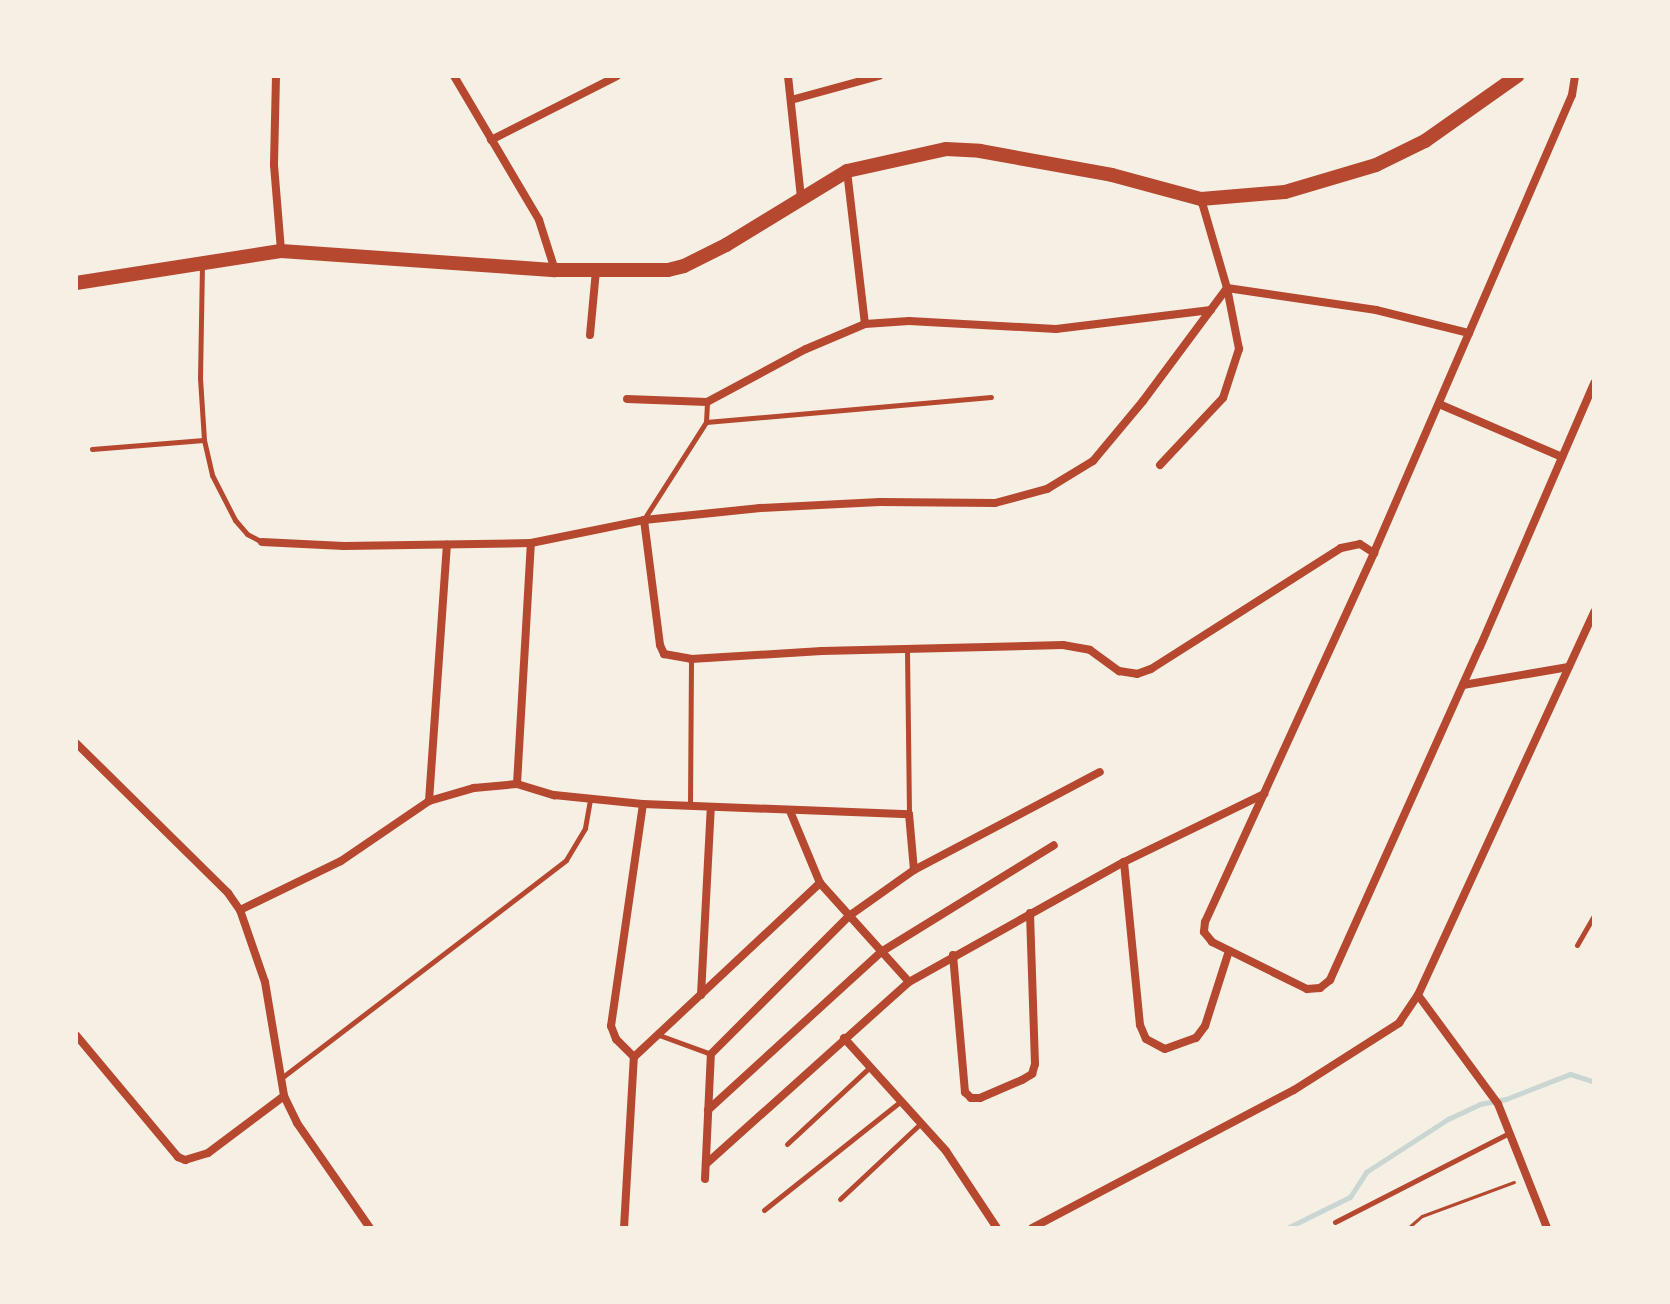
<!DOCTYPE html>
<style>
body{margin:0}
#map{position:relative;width:1670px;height:1304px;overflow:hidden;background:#f6efe4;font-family:Poppins,sans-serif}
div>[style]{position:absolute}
.stream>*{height:5px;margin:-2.5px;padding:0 2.5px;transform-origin:2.5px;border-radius:2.5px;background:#c9d6d2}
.path>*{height:3px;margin:-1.5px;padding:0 1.5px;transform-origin:1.5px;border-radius:1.5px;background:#b5482f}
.service>*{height:5px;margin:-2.5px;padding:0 2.5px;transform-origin:2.5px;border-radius:2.5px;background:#b5482f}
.minor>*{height:8px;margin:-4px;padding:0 4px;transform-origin:4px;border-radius:4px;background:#b5482f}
.tertiary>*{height:14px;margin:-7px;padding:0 7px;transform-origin:7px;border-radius:7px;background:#b5482f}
span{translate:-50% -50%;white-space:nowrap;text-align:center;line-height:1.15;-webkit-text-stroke:7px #f6efe4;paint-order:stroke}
.frame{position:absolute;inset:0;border:78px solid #f6efe4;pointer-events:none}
</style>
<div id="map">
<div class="stream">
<div style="left:1287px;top:1228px;width:70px;rotate:-26.2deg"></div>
<div style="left:1350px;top:1197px;width:30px;rotate:-57deg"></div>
<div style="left:1366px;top:1172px;width:98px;rotate:-32.9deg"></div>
<div style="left:1448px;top:1119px;width:35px;rotate:-25deg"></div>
<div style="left:1480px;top:1104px;width:26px;rotate:-11deg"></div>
<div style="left:1506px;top:1099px;width:69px;rotate:-21.3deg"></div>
<div style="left:1570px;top:1074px;width:25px;rotate:18deg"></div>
</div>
<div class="path">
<div style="left:1408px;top:1228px;width:18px;rotate:-41deg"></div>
<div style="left:1422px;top:1216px;width:98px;rotate:-20.3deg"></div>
</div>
<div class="service">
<div style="left:202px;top:264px;width:114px;rotate:91deg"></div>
<div style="left:200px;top:378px;width:62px;rotate:86.3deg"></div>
<div style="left:204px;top:440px;width:36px;rotate:77deg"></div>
<div style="left:212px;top:475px;width:51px;rotate:62.9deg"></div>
<div style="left:235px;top:520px;width:18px;rotate:49deg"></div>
<div style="left:247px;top:534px;width:17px;rotate:28deg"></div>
<div style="left:706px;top:422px;width:286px;rotate:-5deg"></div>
<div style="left:92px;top:449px;width:112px;rotate:-4.6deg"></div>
<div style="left:644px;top:519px;width:115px;rotate:-57.4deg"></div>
<div style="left:706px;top:422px;width:19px;rotate:-87deg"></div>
<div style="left:907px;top:650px;width:164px;rotate:89.3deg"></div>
<div style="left:690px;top:805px;width:145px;rotate:-89.6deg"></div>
<div style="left:1577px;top:945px;width:34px;rotate:-60deg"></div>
<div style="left:659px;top:1035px;width:55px;rotate:20.1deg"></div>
<div style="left:280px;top:1079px;width:360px;rotate:-37.4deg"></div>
<div style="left:566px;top:860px;width:37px;rotate:-59deg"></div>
<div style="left:585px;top:828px;width:28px;rotate:-80deg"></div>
<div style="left:787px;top:1144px;width:113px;rotate:-42.9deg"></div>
<div style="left:840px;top:1199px;width:110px;rotate:-43.2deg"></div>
<div style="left:764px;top:1210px;width:175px;rotate:-38.5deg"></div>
<div style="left:1335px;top:1222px;width:195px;rotate:-27.1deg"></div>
</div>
<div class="minor">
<div style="left:276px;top:76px;width:89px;rotate:91.3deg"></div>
<div style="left:274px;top:165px;width:86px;rotate:85.3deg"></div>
<div style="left:454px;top:76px;width:167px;rotate:59.4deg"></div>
<div style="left:539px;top:220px;width:52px;rotate:72.3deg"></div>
<div style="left:788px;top:76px;width:123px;rotate:83.9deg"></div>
<div style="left:1575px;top:76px;width:19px;rotate:99deg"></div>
<div style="left:1572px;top:95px;width:499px;rotate:113.4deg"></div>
<div style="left:1374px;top:553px;width:406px;rotate:114.6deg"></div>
<div style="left:1205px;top:922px;width:10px;rotate:96deg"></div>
<div style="left:1204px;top:932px;width:13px;rotate:51deg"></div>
<div style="left:1212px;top:942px;width:106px;rotate:26.3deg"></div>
<div style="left:1307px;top:989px;width:13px;rotate:-4deg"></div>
<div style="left:1320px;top:988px;width:13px;rotate:-39deg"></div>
<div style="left:1330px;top:980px;width:365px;rotate:-65.8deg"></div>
<div style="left:1480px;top:647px;width:288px;rotate:-66.6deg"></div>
<div style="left:791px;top:100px;width:91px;rotate:-15.3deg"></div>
<div style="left:491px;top:140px;width:141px;rotate:-26.9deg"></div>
<div style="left:847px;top:171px;width:154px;rotate:83.3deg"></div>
<div style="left:590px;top:335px;width:65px;rotate:-84.7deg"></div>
<div style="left:627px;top:399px;width:80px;rotate:2.1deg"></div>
<div style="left:707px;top:402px;width:112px;rotate:-28.2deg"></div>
<div style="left:806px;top:349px;width:64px;rotate:-23deg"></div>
<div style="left:865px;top:324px;width:44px;rotate:-3.9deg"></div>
<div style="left:909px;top:321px;width:147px;rotate:3.1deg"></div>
<div style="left:1056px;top:329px;width:156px;rotate:-7deg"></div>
<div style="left:1439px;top:404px;width:134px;rotate:23.3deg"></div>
<div style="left:1160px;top:465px;width:92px;rotate:-46.8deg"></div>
<div style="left:1223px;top:398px;width:52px;rotate:-71.9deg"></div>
<div style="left:1239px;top:349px;width:62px;rotate:-101.1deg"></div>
<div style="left:1227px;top:288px;width:151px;rotate:8.4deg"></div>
<div style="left:1376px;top:310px;width:96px;rotate:13.9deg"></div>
<div style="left:644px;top:520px;width:126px;rotate:82.7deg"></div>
<div style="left:660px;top:645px;width:10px;rotate:66deg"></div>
<div style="left:664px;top:654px;width:27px;rotate:10deg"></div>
<div style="left:691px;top:659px;width:131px;rotate:-3.5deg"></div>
<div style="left:822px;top:651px;width:241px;rotate:-1.4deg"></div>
<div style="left:1063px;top:645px;width:27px;rotate:10deg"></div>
<div style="left:1090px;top:650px;width:36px;rotate:36deg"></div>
<div style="left:1119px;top:671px;width:18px;rotate:9deg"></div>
<div style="left:1137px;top:674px;width:15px;rotate:-20deg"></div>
<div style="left:1151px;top:669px;width:225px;rotate:-32.5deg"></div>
<div style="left:1341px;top:548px;width:19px;rotate:-12deg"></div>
<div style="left:1360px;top:544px;width:17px;rotate:33deg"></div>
<div style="left:262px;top:542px;width:82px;rotate:2.8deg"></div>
<div style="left:344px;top:546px;width:187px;rotate:-0.9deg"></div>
<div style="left:531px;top:543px;width:115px;rotate:-11.5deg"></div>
<div style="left:644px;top:520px;width:117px;rotate:-5.9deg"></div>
<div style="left:760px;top:508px;width:120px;rotate:-2.9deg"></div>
<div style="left:880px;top:502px;width:115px;rotate:0.5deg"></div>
<div style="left:995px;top:503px;width:54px;rotate:-15.1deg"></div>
<div style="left:1047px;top:489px;width:54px;rotate:-31.3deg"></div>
<div style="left:1093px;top:461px;width:78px;rotate:-50.2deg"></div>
<div style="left:1143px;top:401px;width:141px;rotate:-53.4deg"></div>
<div style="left:1227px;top:288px;width:93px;rotate:-106.3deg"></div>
<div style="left:1463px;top:685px;width:107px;rotate:-9.7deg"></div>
<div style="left:76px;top:743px;width:214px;rotate:44.6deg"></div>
<div style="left:228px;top:893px;width:21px;rotate:55deg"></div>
<div style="left:240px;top:910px;width:76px;rotate:70.9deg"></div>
<div style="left:265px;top:982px;width:116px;rotate:80.5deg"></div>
<div style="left:284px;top:1096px;width:30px;rotate:64deg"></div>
<div style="left:297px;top:1123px;width:128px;rotate:55.2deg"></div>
<div style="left:517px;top:784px;width:241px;rotate:-86.7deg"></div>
<div style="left:429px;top:801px;width:257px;rotate:-86deg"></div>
<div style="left:790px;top:811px;width:78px;rotate:67.4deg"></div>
<div style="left:820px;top:883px;width:133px;rotate:48deg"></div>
<div style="left:1124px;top:862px;width:164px;rotate:84.4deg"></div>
<div style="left:1140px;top:1025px;width:15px;rotate:67deg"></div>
<div style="left:1146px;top:1039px;width:21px;rotate:28deg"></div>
<div style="left:1165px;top:1049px;width:33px;rotate:-20deg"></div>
<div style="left:1196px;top:1038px;width:15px;rotate:-53deg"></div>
<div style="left:1205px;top:1026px;width:79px;rotate:-72.3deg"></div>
<div style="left:240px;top:910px;width:112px;rotate:-25.9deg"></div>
<div style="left:341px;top:861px;width:107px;rotate:-34.3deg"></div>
<div style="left:429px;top:801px;width:47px;rotate:-16.1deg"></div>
<div style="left:474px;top:788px;width:43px;rotate:-5.3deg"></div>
<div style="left:517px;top:784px;width:39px;rotate:17deg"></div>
<div style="left:554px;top:795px;width:89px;rotate:5.8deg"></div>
<div style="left:643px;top:804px;width:266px;rotate:2.2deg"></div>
<div style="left:909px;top:814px;width:56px;rotate:84.9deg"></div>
<div style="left:953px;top:955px;width:138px;rotate:85deg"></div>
<div style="left:965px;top:1092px;width:8px;rotate:45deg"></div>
<div style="left:971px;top:1098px;width:9px"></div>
<div style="left:980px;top:1098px;width:46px;rotate:-23.2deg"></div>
<div style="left:1022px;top:1080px;width:12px;rotate:-31deg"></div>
<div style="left:1032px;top:1074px;width:10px;rotate:-73deg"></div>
<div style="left:1035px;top:1064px;width:151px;rotate:-91.9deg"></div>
<div style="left:701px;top:995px;width:188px;rotate:-87deg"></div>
<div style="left:1418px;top:995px;width:135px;rotate:53.7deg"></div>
<div style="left:1498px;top:1104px;width:133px;rotate:68.4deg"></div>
<div style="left:76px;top:1035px;width:159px;rotate:50.1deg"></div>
<div style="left:178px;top:1157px;width:8px;rotate:23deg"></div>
<div style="left:185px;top:1160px;width:24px;rotate:-17deg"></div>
<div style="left:208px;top:1153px;width:95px;rotate:-36.9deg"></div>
<div style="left:844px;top:1038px;width:152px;rotate:47.9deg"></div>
<div style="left:946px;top:1151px;width:92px;rotate:56.5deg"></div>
<div style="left:634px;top:1057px;width:25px;rotate:-135deg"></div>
<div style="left:616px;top:1039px;width:14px;rotate:-111deg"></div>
<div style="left:611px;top:1026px;width:224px;rotate:-81.8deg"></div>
<div style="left:708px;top:1110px;width:234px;rotate:-42.4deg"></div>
<div style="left:881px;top:952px;width:203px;rotate:-31.7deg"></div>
<div style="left:706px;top:1164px;width:273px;rotate:-41.9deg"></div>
<div style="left:909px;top:982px;width:246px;rotate:-29.2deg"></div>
<div style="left:1124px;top:862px;width:156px;rotate:-25.9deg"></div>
<div style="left:705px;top:1179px;width:125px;rotate:-87.3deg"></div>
<div style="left:711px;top:1054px;width:195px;rotate:-45deg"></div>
<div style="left:849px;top:916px;width:80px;rotate:-35.3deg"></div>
<div style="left:914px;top:870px;width:210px;rotate:-27.8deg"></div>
<div style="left:624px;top:1228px;width:171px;rotate:-86.7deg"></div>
<div style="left:634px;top:1057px;width:255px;rotate:-43.1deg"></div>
<div style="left:1032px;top:1228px;width:296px;rotate:-27.8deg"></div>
<div style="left:1294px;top:1090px;width:125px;rotate:-32.5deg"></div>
<div style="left:1399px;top:1023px;width:34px;rotate:-56deg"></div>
<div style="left:1418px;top:995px;width:422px;rotate:-65.3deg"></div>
</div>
<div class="tertiary">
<div style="left:76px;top:283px;width:207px;rotate:-8.9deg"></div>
<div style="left:281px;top:251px;width:275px;rotate:4deg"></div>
<div style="left:555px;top:270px;width:113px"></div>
<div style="left:668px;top:270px;width:16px;rotate:-14deg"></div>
<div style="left:684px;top:266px;width:47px;rotate:-26.6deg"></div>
<div style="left:726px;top:245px;width:142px;rotate:-31.4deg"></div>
<div style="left:847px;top:171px;width:101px;rotate:-12.5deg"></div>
<div style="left:946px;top:149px;width:34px;rotate:3deg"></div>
<div style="left:980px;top:151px;width:134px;rotate:10.3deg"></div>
<div style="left:1112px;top:175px;width:92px;rotate:15.1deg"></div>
<div style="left:1201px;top:199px;width:84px;rotate:-4.8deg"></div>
<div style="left:1285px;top:192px;width:95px;rotate:-16.5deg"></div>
<div style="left:1376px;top:165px;width:55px;rotate:-26.1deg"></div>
<div style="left:1425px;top:141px;width:113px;rotate:-35.2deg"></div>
</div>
<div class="frame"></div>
</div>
